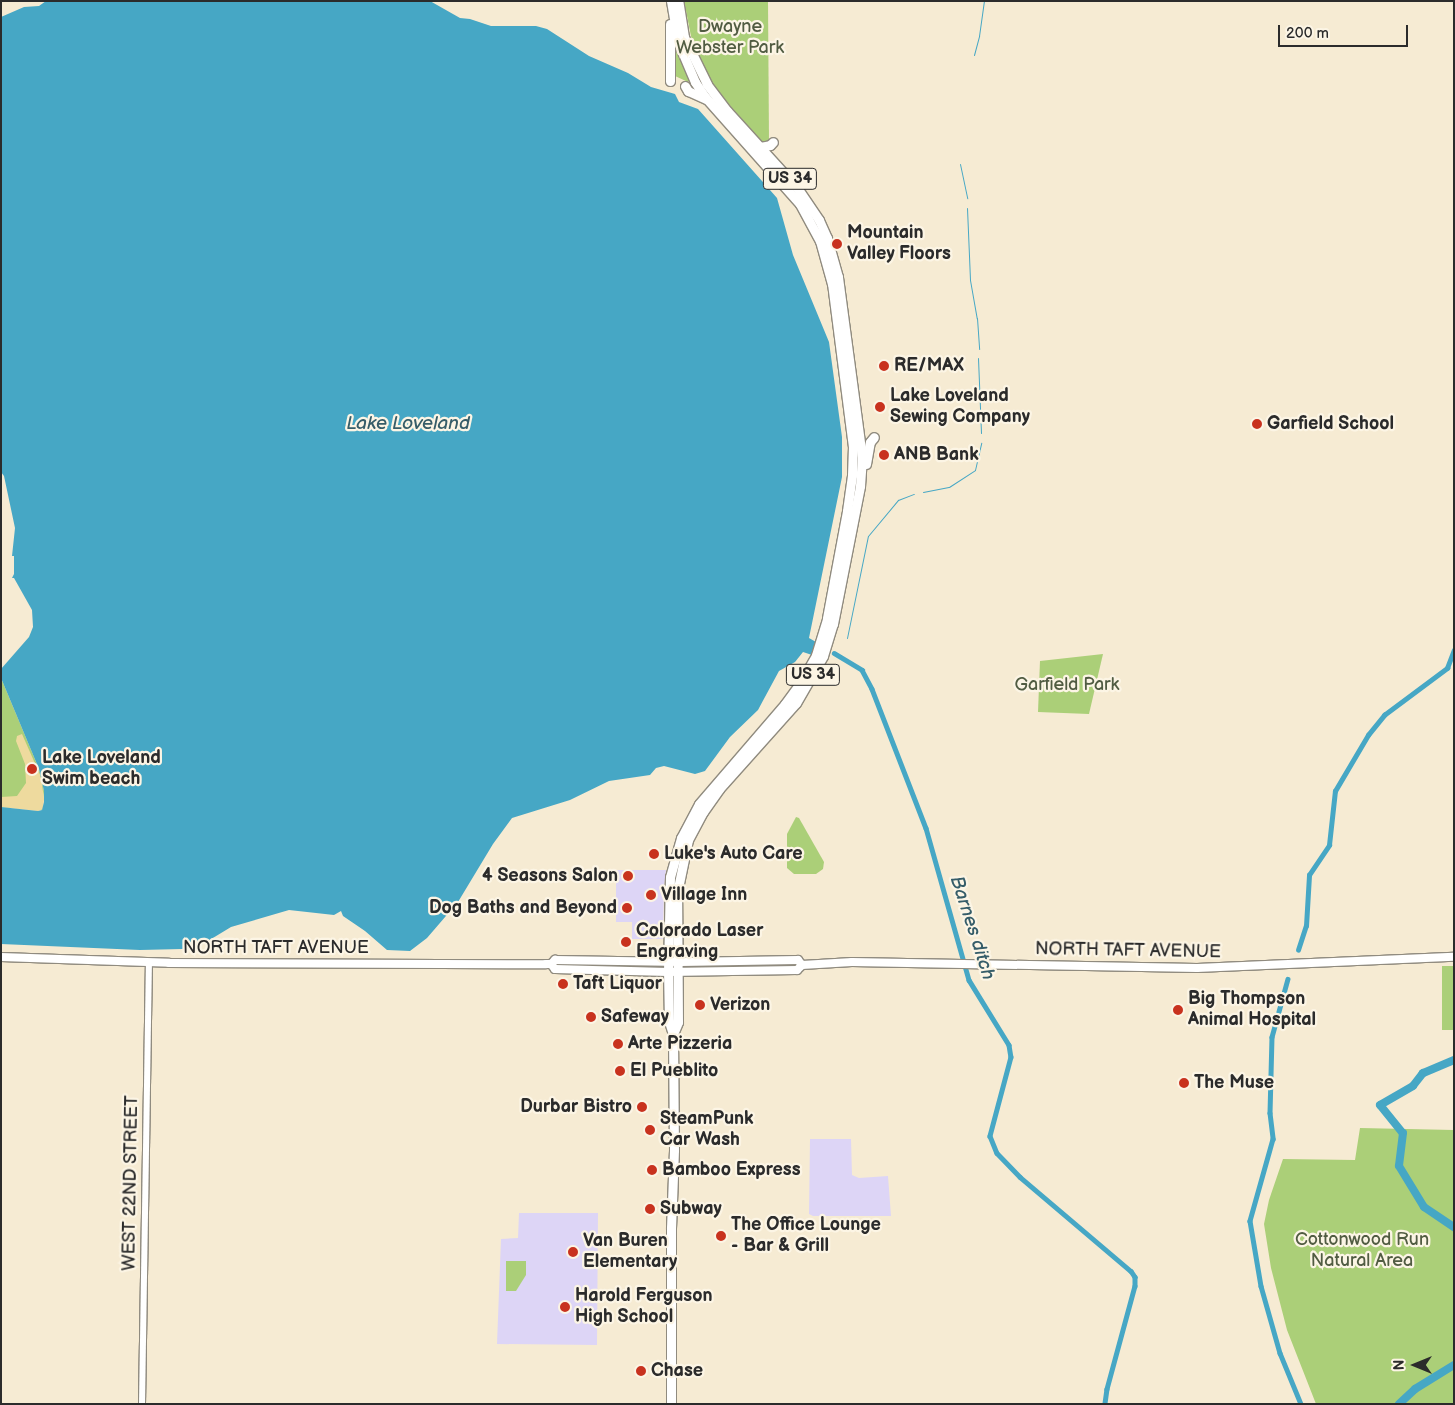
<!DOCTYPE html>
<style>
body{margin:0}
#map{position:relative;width:1455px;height:1405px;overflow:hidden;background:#f6ebd3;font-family:"Balsamiq Sans",sans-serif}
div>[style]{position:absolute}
.built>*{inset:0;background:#ddd5f6}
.green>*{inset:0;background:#abcf78;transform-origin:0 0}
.sand>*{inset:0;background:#eeda9e}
.water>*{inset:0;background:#46a7c5}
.stream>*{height:1px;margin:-0.5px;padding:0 0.5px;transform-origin:0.5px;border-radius:0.5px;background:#46a7c5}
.canal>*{height:4.5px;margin:-2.25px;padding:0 2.25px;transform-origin:2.25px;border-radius:2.25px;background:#46a7c5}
.river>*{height:8px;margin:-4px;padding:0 4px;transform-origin:4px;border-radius:4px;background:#46a7c5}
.roads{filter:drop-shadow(1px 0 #908b7f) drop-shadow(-1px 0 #908b7f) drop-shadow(0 1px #908b7f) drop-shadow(0 -1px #908b7f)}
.minor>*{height:6px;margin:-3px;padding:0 3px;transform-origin:3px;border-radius:3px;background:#fff}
.major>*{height:8px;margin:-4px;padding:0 4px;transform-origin:4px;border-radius:4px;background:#fff}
.highway>*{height:9px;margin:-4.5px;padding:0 4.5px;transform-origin:4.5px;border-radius:4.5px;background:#fff}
.dots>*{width:14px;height:14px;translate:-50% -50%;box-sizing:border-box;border:2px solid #fcf5e5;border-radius:50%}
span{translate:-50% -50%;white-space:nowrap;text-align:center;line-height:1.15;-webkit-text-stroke:4.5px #fcf5e5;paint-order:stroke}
.shield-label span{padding:1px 4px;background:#fcf5e5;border:1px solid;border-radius:4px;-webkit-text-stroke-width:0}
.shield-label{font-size:16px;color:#2b2b2b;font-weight:700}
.park-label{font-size:18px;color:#515c42}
.poi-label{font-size:18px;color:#2b2b2b;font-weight:700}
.left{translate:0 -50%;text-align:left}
.right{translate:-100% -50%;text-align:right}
.street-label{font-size:18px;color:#2b2b2b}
.water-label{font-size:19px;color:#365d69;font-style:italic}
.frame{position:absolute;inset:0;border:2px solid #2b2b2b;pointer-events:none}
.north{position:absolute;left:1390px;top:1340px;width:50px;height:50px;-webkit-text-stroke:4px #fcf5e5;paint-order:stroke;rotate:270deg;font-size:14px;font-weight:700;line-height:20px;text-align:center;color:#2b2b2b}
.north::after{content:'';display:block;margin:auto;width:18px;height:22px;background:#2b2b2b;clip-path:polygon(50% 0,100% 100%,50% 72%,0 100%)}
.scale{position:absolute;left:1278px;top:25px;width:130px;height:22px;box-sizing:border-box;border:2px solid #2b2b2b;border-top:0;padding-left:6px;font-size:15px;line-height:18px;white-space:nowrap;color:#2b2b2b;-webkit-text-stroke:4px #fcf5e5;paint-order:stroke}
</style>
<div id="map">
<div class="built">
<div style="clip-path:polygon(616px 870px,666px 870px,664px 887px,663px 939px,632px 939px,632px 922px,616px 922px)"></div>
<div style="clip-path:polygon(810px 1139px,851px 1139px,852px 1175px,859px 1178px,888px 1176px,891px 1216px,813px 1216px,809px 1214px)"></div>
<div style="clip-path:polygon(519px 1213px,598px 1213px,597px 1345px,497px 1344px,501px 1239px,518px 1238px)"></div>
</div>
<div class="green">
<div style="clip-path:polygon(684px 1px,768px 1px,769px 143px,763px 144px,713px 86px,692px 41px)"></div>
<div style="clip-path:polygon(675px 48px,691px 80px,688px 82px,675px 76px)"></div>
<div style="clip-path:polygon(1103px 654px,1089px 714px,1038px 712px,1040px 661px)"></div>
<div style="clip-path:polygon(1px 678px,39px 769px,44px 791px,42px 810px,1px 807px)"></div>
<div style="clip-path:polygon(796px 817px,799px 818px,824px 862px,823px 869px,816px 874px,794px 874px,787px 868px,787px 834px)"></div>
<div style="left:1454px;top:966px;width:64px;height:12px;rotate:90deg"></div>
<div style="clip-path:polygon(1360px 1128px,1454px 1130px,1454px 1404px,1316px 1404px,1287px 1330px,1271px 1268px,1264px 1224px,1269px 1200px,1283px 1159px,1355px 1160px)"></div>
<div style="clip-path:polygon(506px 1261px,526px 1261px,526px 1275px,516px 1291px,506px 1291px)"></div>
</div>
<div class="sand">
<div style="clip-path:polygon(22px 734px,41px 777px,44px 799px,43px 809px,38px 811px,1px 807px,1px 797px,17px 796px,26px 783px,25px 764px,16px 741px,17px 736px)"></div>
</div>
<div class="water">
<div style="clip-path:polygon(46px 1px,430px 1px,460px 18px,470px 19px,491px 26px,536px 26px,547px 29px,589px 56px,628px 73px,651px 87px,675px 94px,679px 102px,698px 109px,777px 198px,793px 255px,829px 342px,842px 437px,842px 477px,809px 638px,816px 642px,812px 655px,803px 652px,795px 662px,779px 671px,758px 710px,730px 737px,705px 771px,695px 774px,664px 766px,656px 768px,650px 775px,609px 781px,570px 800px,512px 818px,493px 844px,458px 902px,427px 938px,410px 951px,387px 950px,365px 931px,343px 916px,341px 911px,334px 915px,289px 910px,231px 927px,203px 944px,182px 949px,140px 950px,1px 944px,1px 807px,38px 811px,42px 810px,44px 802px,44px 791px,39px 769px,1px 678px,1px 669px,29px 637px,33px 627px,32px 610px,14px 578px,12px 578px,14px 574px,14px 556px,12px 556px,15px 528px,4px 476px,1px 472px,1px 17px,24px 7px,39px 6px)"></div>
</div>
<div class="stream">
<div style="left:974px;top:55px;width:20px;rotate:-75deg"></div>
<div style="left:979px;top:36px;width:35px;rotate:-82deg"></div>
<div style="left:960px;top:164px;width:35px;rotate:78deg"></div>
<div style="left:967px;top:208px;width:72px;rotate:87.6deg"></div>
<div style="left:970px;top:280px;width:39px;rotate:80deg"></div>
<div style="left:977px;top:318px;width:31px;rotate:86deg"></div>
<div style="left:978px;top:358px;width:75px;rotate:87.7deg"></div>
<div style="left:923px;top:492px;width:26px;rotate:-11deg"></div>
<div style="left:949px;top:487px;width:31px;rotate:-33deg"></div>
<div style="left:975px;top:470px;width:28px;rotate:-77deg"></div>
<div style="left:847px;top:638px;width:104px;rotate:-78.4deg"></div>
<div style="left:868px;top:536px;width:47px;rotate:-50.2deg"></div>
<div style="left:898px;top:500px;width:17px;rotate:-21deg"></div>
</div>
<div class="canal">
<div style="left:834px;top:653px;width:33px;rotate:31deg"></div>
<div style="left:862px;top:670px;width:21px;rotate:62deg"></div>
<div style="left:872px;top:689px;width:149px;rotate:68.8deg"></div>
<div style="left:926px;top:828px;width:158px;rotate:74.2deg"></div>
<div style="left:969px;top:980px;width:76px;rotate:58.4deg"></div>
<div style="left:1009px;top:1045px;width:12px;rotate:81deg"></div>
<div style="left:1011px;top:1057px;width:82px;rotate:104.9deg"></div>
<div style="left:990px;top:1136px;width:18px;rotate:68deg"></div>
<div style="left:997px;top:1153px;width:33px;rotate:46deg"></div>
<div style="left:1020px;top:1177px;width:145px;rotate:40.3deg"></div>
<div style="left:1131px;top:1271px;width:7px;rotate:56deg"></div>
<div style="left:1135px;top:1277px;width:9px;rotate:90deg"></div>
<div style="left:1135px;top:1286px;width:107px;rotate:105.2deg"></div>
<div style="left:1107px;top:1389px;width:15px;rotate:98deg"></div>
<div style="left:1298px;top:950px;width:25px;rotate:-72deg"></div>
<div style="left:1306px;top:926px;width:51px;rotate:-86.6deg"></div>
<div style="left:1309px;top:875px;width:36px;rotate:-56deg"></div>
<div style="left:1329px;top:845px;width:54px;rotate:-83.7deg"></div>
<div style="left:1335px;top:791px;width:65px;rotate:-59.5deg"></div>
<div style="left:1368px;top:735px;width:26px;rotate:-51deg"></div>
<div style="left:1384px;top:715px;width:79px;rotate:-36.7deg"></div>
<div style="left:1447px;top:668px;width:19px;rotate:-69deg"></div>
<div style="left:1288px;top:979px;width:60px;rotate:105.4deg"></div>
<div style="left:1272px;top:1037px;width:76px;rotate:91.5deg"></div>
<div style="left:1270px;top:1113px;width:26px;rotate:83deg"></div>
<div style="left:1273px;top:1139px;width:85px;rotate:105.7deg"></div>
<div style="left:1250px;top:1221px;width:66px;rotate:80.4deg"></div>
<div style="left:1261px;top:1286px;width:70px;rotate:74.2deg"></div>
<div style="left:1280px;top:1353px;width:55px;rotate:67.6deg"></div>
</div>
<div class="river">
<div style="left:1454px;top:1060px;width:34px;rotate:157deg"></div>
<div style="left:1423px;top:1073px;width:16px;rotate:128deg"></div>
<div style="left:1413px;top:1086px;width:38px;rotate:150deg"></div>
<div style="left:1380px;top:1105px;width:36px;rotate:51deg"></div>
<div style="left:1403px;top:1133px;width:33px;rotate:97deg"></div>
<div style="left:1399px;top:1166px;width:48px;rotate:58.6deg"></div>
<div style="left:1424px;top:1207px;width:36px;rotate:34deg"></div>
<div style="left:1399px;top:1404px;width:22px;rotate:-43deg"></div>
<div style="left:1415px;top:1389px;width:46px;rotate:-31.6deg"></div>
</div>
<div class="roads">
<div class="minor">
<div style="left:142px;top:1404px;width:442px;rotate:-89.1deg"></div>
</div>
<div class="major">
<div style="left:1px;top:957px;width:168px;rotate:2deg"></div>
<div style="left:169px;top:963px;width:377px;rotate:0.2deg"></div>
<div style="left:546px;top:964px;width:5px"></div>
<div style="left:551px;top:964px;width:6px;rotate:-45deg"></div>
<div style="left:555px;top:960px;width:126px;rotate:0.9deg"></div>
<div style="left:681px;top:962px;width:117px;rotate:-1deg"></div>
<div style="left:798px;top:960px;width:6px;rotate:51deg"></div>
<div style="left:551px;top:964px;width:6px;rotate:51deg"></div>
<div style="left:555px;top:969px;width:113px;rotate:1.5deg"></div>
<div style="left:668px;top:972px;width:129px;rotate:-0.9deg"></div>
<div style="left:797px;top:970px;width:7px;rotate:-45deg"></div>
<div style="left:802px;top:965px;width:50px;rotate:-3.4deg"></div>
<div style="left:852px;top:962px;width:345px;rotate:1deg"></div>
<div style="left:1197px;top:968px;width:257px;rotate:-2.5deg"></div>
</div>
<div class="highway">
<div style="left:670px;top:81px;width:57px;rotate:-90deg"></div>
<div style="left:685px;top:86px;width:6px;rotate:59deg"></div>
<div style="left:688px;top:91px;width:20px;rotate:24deg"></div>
<div style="left:760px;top:147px;width:10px;rotate:-11deg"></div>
<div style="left:770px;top:145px;width:4px;rotate:-45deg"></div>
<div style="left:866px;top:464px;width:22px;rotate:-80deg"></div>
<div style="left:870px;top:442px;width:6px;rotate:-51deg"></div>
<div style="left:673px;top:1034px;width:13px;rotate:-67deg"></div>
<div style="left:678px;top:1022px;width:129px;rotate:-90.4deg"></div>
<div style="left:677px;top:893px;width:54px;rotate:-78.3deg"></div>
<div style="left:688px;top:840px;width:32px;rotate:-62deg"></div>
<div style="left:703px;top:812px;width:28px;rotate:-55deg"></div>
<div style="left:719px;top:789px;width:115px;rotate:-48.2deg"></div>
<div style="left:796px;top:703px;width:54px;rotate:-60.1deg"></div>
<div style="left:823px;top:656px;width:34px;rotate:-73deg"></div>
<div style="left:833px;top:624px;width:141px;rotate:-78.9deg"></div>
<div style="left:860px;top:486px;width:29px;rotate:-86deg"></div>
<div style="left:862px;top:457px;width:182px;rotate:-97.6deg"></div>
<div style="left:838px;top:277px;width:41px;rotate:-105.8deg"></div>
<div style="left:827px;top:238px;width:20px;rotate:-114deg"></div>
<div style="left:819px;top:220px;width:36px;rotate:-124deg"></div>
<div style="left:799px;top:190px;width:107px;rotate:-132.3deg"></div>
<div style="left:727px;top:111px;width:34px;rotate:-127deg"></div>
<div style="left:707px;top:84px;width:52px;rotate:-116.1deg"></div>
<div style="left:684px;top:37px;width:36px;rotate:-99deg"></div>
<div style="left:671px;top:1404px;width:176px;rotate:-90deg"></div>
<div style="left:671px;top:1228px;width:78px;rotate:-87.8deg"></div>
<div style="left:674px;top:1150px;width:116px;rotate:-90.5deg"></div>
<div style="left:673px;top:1034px;width:13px;rotate:-108deg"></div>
<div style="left:669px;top:1022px;width:50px;rotate:-91.1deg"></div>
<div style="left:668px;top:972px;width:95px;rotate:-88.8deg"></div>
<div style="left:670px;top:877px;width:41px;rotate:-74.2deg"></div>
<div style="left:681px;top:838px;width:38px;rotate:-62deg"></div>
<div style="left:699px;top:804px;width:132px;rotate:-49.3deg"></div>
<div style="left:785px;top:704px;width:24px;rotate:-54deg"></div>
<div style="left:799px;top:685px;width:34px;rotate:-60deg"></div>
<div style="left:816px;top:655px;width:39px;rotate:-73deg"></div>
<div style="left:827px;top:618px;width:109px;rotate:-79.4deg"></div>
<div style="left:847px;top:511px;width:36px;rotate:-82deg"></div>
<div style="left:852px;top:475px;width:28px;rotate:-88deg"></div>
<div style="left:853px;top:447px;width:164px;rotate:-97.3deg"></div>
<div style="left:832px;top:284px;width:45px;rotate:-105.6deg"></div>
<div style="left:820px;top:241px;width:42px;rotate:-118.4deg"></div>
<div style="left:800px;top:204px;width:143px;rotate:-131.6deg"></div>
<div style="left:705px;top:97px;width:18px;rotate:-124deg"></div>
<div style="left:695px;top:82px;width:43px;rotate:-113deg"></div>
<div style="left:678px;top:42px;width:42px;rotate:-99.7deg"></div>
</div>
</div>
<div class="dots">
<div style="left:837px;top:244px;background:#c8321e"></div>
<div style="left:884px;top:366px;background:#c8321e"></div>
<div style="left:880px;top:407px;background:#c8321e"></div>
<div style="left:1257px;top:424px;background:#c8321e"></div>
<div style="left:884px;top:455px;background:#c8321e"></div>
<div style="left:32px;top:769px;background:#c8321e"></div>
<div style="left:654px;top:854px;background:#c8321e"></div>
<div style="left:628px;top:876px;background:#c8321e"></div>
<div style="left:651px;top:895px;background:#c8321e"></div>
<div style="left:627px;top:908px;background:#c8321e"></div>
<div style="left:626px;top:942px;background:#c8321e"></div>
<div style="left:563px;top:984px;background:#c8321e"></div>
<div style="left:700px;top:1005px;background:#c8321e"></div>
<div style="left:1178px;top:1010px;background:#c8321e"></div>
<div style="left:591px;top:1017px;background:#c8321e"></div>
<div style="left:618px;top:1044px;background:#c8321e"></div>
<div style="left:620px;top:1071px;background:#c8321e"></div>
<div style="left:1184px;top:1083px;background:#c8321e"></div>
<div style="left:642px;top:1107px;background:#c8321e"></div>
<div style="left:650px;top:1130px;background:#c8321e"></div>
<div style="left:652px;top:1170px;background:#c8321e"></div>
<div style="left:650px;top:1209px;background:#c8321e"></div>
<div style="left:721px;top:1236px;background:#c8321e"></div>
<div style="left:573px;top:1252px;background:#c8321e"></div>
<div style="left:565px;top:1307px;background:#c8321e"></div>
<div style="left:641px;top:1371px;background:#c8321e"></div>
</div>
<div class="shield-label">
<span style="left:790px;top:179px">US 34</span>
<span style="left:813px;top:675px">US 34</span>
</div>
<div class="park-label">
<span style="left:730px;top:38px">Dwayne<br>Webster Park</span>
<span style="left:1067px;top:685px">Garfield Park</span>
<span style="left:1362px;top:1251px">Cottonwood Run<br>Natural Area</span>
</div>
<div class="poi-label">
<span class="left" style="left:847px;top:244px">Mountain<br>Valley Floors</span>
<span class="left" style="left:894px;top:366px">RE/MAX</span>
<span class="left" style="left:890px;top:407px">Lake Loveland<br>Sewing Company</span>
<span class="left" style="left:1267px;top:424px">Garfield School</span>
<span class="left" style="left:894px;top:455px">ANB Bank</span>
<span class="left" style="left:42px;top:769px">Lake Loveland<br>Swim beach</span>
<span class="left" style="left:664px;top:854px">Luke's Auto Care</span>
<span class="right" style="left:618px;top:876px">4 Seasons Salon</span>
<span class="left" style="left:661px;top:895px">Village Inn</span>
<span class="right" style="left:617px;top:908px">Dog Baths and Beyond</span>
<span class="left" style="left:636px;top:942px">Colorado Laser<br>Engraving</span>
<span class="left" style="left:573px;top:984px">Taft Liquor</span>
<span class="left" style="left:1188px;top:1010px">Big Thompson<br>Animal Hospital</span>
<span class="left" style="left:710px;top:1005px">Verizon</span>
<span class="left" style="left:601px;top:1017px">Safeway</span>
<span class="left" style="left:628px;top:1044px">Arte Pizzeria</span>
<span class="left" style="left:630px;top:1071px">El Pueblito</span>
<span class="left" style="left:1194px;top:1083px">The Muse</span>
<span class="right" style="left:632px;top:1107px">Durbar Bistro</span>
<span class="left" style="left:660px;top:1130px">SteamPunk<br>Car Wash</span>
<span class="left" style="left:662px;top:1170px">Bamboo Express</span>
<span class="left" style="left:660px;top:1209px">Subway</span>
<span class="left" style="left:731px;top:1236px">The Office Lounge<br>- Bar &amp; Grill</span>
<span class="left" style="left:583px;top:1252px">Van Buren<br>Elementary</span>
<span class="left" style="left:575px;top:1307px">Harold Ferguson<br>High School</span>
<span class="left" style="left:651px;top:1371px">Chase</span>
</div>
<div class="street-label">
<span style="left:276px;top:948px">NORTH TAFT AVENUE</span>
<span style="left:1128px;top:951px;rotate:1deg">NORTH TAFT AVENUE</span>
<span style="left:131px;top:1183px;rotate:-89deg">WEST 22ND STREET</span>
</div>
<div class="water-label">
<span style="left:408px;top:424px">Lake Loveland</span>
<span style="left:972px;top:928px;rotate:72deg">Barnes ditch</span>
</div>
<div class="frame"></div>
<div class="north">N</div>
<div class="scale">200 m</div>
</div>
